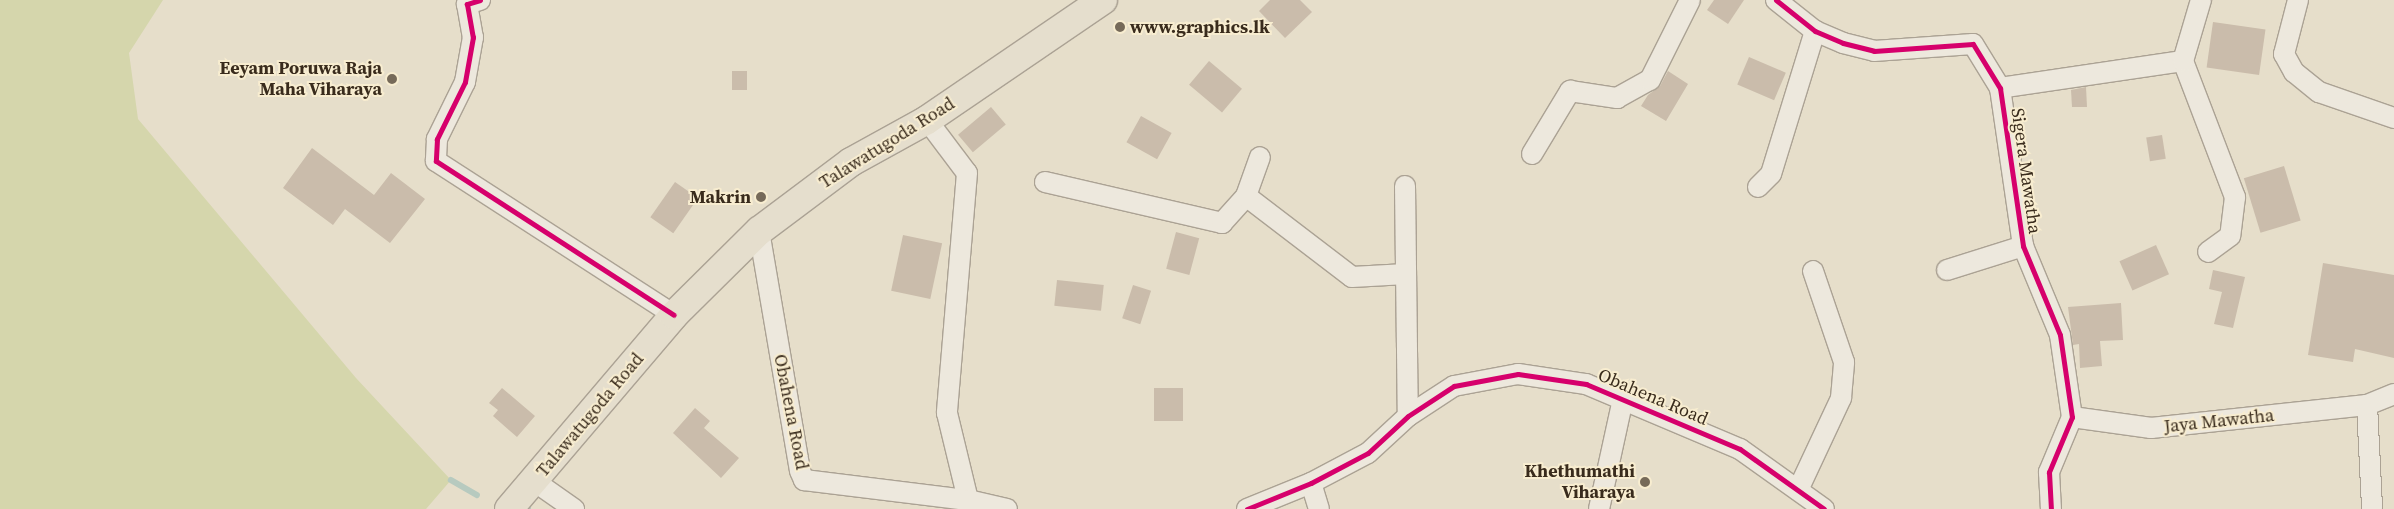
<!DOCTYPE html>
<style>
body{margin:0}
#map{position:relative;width:2394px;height:509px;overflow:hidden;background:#e6deca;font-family:"Source Serif 4",serif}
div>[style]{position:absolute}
.green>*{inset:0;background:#d5d6ac}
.stream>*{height:5.5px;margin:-2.75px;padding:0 2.75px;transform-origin:2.75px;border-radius:2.75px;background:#b7cabf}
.building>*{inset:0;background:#cabcab;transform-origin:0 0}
.roads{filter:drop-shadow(1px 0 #aba294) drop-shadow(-1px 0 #aba294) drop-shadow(0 1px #aba294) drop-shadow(0 -1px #aba294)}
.minor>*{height:20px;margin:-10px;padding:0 10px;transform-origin:10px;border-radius:10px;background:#ede8dd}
.primary>*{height:28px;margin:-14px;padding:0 14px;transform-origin:14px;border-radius:14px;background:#e5decd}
.cycleway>*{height:5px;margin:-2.5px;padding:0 2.5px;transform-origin:2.5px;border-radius:2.5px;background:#d6006c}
.dots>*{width:14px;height:14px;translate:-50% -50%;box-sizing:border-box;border:2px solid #f8edd0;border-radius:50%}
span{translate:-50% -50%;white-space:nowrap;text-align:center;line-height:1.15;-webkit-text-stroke:4px #f8edd0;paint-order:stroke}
.poi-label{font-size:18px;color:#392b1c;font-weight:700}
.left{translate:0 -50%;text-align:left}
.right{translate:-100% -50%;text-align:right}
.street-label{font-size:18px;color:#392b1c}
</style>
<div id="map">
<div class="green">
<div style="clip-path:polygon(0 0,163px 0,129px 53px,138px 119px,356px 378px,451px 480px,426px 509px,0 509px)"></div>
</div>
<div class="stream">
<div style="left:451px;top:480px;width:30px;rotate:30deg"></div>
<div style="left:527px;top:509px;width:1px"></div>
</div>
<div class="building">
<div style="clip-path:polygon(1270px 0,1300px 0,1312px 12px,1285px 38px,1259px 11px)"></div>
<div style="clip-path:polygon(1714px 0,1744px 0,1728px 24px,1707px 10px)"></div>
<div style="left:2213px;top:22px;width:53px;height:46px;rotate:8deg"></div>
<div style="left:1749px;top:57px;width:40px;height:30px;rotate:23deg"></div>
<div style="left:1209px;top:61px;width:43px;height:31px;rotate:40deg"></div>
<div style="left:732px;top:71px;width:15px;height:19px"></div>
<div style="clip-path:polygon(1668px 71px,1688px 84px,1666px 121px,1641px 106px,1648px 95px,1660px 86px)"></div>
<div style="clip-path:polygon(2086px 87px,2087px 107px,2072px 107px,2071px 90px)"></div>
<div style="left:991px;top:107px;width:23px;height:43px;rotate:50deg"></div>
<div style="left:1141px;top:116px;width:35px;height:30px;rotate:29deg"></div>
<div style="left:2162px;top:135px;width:24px;height:16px;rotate:81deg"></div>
<div style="clip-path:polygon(312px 148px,374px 195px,391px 173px,425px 199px,390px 243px,345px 209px,333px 225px,283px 188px)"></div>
<div style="left:2284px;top:166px;width:57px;height:42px;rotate:73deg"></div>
<div style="left:675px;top:182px;width:28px;height:43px;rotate:35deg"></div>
<div style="left:1176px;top:232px;width:24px;height:38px;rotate:15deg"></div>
<div style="left:903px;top:235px;width:40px;height:57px;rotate:12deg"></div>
<div style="left:2156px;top:245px;width:32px;height:40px;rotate:66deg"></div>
<div style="clip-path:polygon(2323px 263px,2394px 275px,2394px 358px,2355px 349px,2353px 362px,2308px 355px)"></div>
<div style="clip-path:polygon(2213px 270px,2245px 277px,2233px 328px,2214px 324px,2222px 292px,2209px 289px)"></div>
<div style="left:1057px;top:280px;width:47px;height:26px;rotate:6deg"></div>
<div style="left:1133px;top:285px;width:19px;height:35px;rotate:18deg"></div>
<div style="clip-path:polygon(2121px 303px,2123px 340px,2100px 341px,2102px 366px,2080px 368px,2079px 344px,2073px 345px,2068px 307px)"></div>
<div style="clip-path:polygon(502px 388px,535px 416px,517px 437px,493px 416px,498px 410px,489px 403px)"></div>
<div style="left:1154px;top:388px;width:29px;height:33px"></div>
<div style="clip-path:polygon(695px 408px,710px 421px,704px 428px,739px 458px,721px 478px,673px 433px)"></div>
</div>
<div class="roads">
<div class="minor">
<div style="left:480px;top:0;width:14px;rotate:163deg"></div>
<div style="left:467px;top:4px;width:34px;rotate:80deg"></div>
<div style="left:473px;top:37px;width:46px;rotate:100.1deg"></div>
<div style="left:465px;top:82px;width:64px;rotate:116.2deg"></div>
<div style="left:437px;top:139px;width:22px;rotate:93deg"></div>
<div style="left:436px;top:161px;width:283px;rotate:32.9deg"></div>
<div style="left:1776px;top:0;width:50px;rotate:38.5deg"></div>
<div style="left:1815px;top:31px;width:30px;rotate:23deg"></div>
<div style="left:1843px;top:43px;width:32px;rotate:14deg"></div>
<div style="left:1874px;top:51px;width:99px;rotate:-4deg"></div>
<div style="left:1973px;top:44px;width:52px;rotate:58.5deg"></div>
<div style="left:2000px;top:88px;width:160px;rotate:81.7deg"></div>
<div style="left:2023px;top:246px;width:96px;rotate:67.4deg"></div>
<div style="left:2060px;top:335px;width:83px;rotate:81.7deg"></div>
<div style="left:2072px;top:417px;width:60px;rotate:112.7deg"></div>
<div style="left:2049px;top:472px;width:37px;rotate:87deg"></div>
<div style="left:2298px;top:0;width:56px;rotate:104.5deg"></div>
<div style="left:2284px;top:54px;width:21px;rotate:61deg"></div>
<div style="left:2294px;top:72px;width:32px;rotate:39deg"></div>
<div style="left:2319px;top:92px;width:79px;rotate:19.1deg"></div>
<div style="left:2183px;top:61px;width:146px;rotate:69.1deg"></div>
<div style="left:2235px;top:197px;width:39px;rotate:97deg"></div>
<div style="left:2230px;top:236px;width:27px;rotate:144deg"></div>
<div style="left:2000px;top:88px;width:185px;rotate:-8.4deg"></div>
<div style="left:2183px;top:61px;width:64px;rotate:-73.6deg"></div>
<div style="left:927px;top:120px;width:66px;rotate:53deg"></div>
<div style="left:967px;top:173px;width:241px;rotate:94.8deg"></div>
<div style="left:947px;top:413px;width:89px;rotate:76.4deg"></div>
<div style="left:1532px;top:154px;width:74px;rotate:-58.9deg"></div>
<div style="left:1570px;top:91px;width:48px;rotate:8.5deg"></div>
<div style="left:1617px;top:98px;width:38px;rotate:-29deg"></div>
<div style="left:1650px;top:80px;width:89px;rotate:-63.4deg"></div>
<div style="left:1045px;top:182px;width:182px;rotate:13deg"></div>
<div style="left:1222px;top:223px;width:36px;rotate:-48deg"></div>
<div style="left:1246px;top:196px;width:41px;rotate:-70.3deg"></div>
<div style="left:1405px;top:186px;width:230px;rotate:89.3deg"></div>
<div style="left:1758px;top:187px;width:18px;rotate:-45deg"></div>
<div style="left:1771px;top:174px;width:150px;rotate:-72.9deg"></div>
<div style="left:1246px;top:196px;width:133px;rotate:37.4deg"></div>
<div style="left:1352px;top:277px;width:54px;rotate:-3.2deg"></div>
<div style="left:759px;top:231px;width:243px;rotate:80.3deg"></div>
<div style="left:800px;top:471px;width:10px;rotate:66deg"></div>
<div style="left:804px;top:480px;width:165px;rotate:7deg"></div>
<div style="left:968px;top:500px;width:40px;rotate:13deg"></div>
<div style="left:1947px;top:270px;width:80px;rotate:-17.5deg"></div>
<div style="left:2367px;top:405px;width:104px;rotate:87.2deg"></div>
<div style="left:2072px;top:417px;width:80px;rotate:7.9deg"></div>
<div style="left:2151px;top:428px;width:217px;rotate:-6.1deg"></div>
<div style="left:2367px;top:405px;width:29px;rotate:-22deg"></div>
<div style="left:534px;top:481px;width:49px;rotate:35deg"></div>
<div style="left:1311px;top:483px;width:27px;rotate:73deg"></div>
<div style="left:1798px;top:490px;width:102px;rotate:-64.9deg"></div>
<div style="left:1841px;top:398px;width:36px;rotate:-85deg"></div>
<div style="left:1844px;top:362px;width:96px;rotate:-108.8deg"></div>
<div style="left:1247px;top:509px;width:69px;rotate:-22.1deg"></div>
<div style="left:1311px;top:483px;width:64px;rotate:-27.8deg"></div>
<div style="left:1368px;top:453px;width:54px;rotate:-42.8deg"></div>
<div style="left:1408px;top:416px;width:55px;rotate:-33.1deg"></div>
<div style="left:1454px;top:386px;width:65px;rotate:-10.6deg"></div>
<div style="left:1518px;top:374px;width:69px;rotate:8.4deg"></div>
<div style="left:1586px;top:384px;width:167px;rotate:22.9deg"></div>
<div style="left:1740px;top:449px;width:103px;rotate:35.5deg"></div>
<div style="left:1599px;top:509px;width:113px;rotate:-77.7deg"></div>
</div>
<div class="primary">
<div style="left:509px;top:509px;width:255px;rotate:-49.6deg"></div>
<div style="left:674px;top:315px;width:120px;rotate:-44.7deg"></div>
<div style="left:759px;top:231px;width:115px;rotate:-36.9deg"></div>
<div style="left:851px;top:162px;width:87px;rotate:-28.9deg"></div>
<div style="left:927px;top:120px;width:213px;rotate:-34.3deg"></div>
</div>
</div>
<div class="cycleway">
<div style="left:480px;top:0;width:14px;rotate:163deg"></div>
<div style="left:467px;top:4px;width:34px;rotate:80deg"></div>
<div style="left:473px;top:37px;width:46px;rotate:100.1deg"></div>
<div style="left:465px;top:82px;width:64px;rotate:116.2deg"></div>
<div style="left:437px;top:139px;width:22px;rotate:93deg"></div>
<div style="left:436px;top:161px;width:283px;rotate:32.9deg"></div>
<div style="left:1776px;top:0;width:50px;rotate:38.5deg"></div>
<div style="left:1815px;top:31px;width:30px;rotate:23deg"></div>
<div style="left:1843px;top:43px;width:32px;rotate:14deg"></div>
<div style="left:1874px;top:51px;width:99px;rotate:-4deg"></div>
<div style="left:1973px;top:44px;width:52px;rotate:58.5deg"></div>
<div style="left:2000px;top:88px;width:160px;rotate:81.7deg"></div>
<div style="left:2023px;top:246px;width:96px;rotate:67.4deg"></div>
<div style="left:2060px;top:335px;width:83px;rotate:81.7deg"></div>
<div style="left:2072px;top:417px;width:60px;rotate:112.7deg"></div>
<div style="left:2049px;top:472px;width:37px;rotate:87deg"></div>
<div style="left:1247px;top:509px;width:69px;rotate:-22.1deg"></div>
<div style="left:1311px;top:483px;width:64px;rotate:-27.8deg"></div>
<div style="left:1368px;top:453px;width:54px;rotate:-42.8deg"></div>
<div style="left:1408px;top:416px;width:55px;rotate:-33.1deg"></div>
<div style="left:1454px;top:386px;width:65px;rotate:-10.6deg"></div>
<div style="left:1518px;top:374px;width:69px;rotate:8.4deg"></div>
<div style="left:1586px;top:384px;width:167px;rotate:22.9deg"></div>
<div style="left:1740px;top:449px;width:103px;rotate:35.5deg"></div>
</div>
<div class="dots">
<div style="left:1120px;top:27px;background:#766a59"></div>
<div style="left:392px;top:79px;background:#766a59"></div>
<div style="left:761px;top:197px;background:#766a59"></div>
<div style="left:1645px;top:482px;background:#766a59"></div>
</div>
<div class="poi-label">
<span class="left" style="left:1130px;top:27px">www.graphics.lk</span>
<span class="right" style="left:382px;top:79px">Eeyam Poruwa Raja<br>Maha Viharaya</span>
<span class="right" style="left:751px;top:197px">Makrin</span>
<span class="right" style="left:1635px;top:482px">Khethumathi<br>Viharaya</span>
</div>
<div class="street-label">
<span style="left:887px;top:143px;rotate:-32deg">Talawatugoda Road</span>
<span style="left:2026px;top:171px;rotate:82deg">Sigera Mawatha</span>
<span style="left:1653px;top:397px;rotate:23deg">Obahena Road</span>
<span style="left:791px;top:412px;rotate:79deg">Obahena Road</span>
<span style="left:590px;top:415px;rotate:-50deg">Talawatugoda Road</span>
<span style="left:2219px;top:421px;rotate:-6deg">Jaya Mawatha</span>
</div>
</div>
